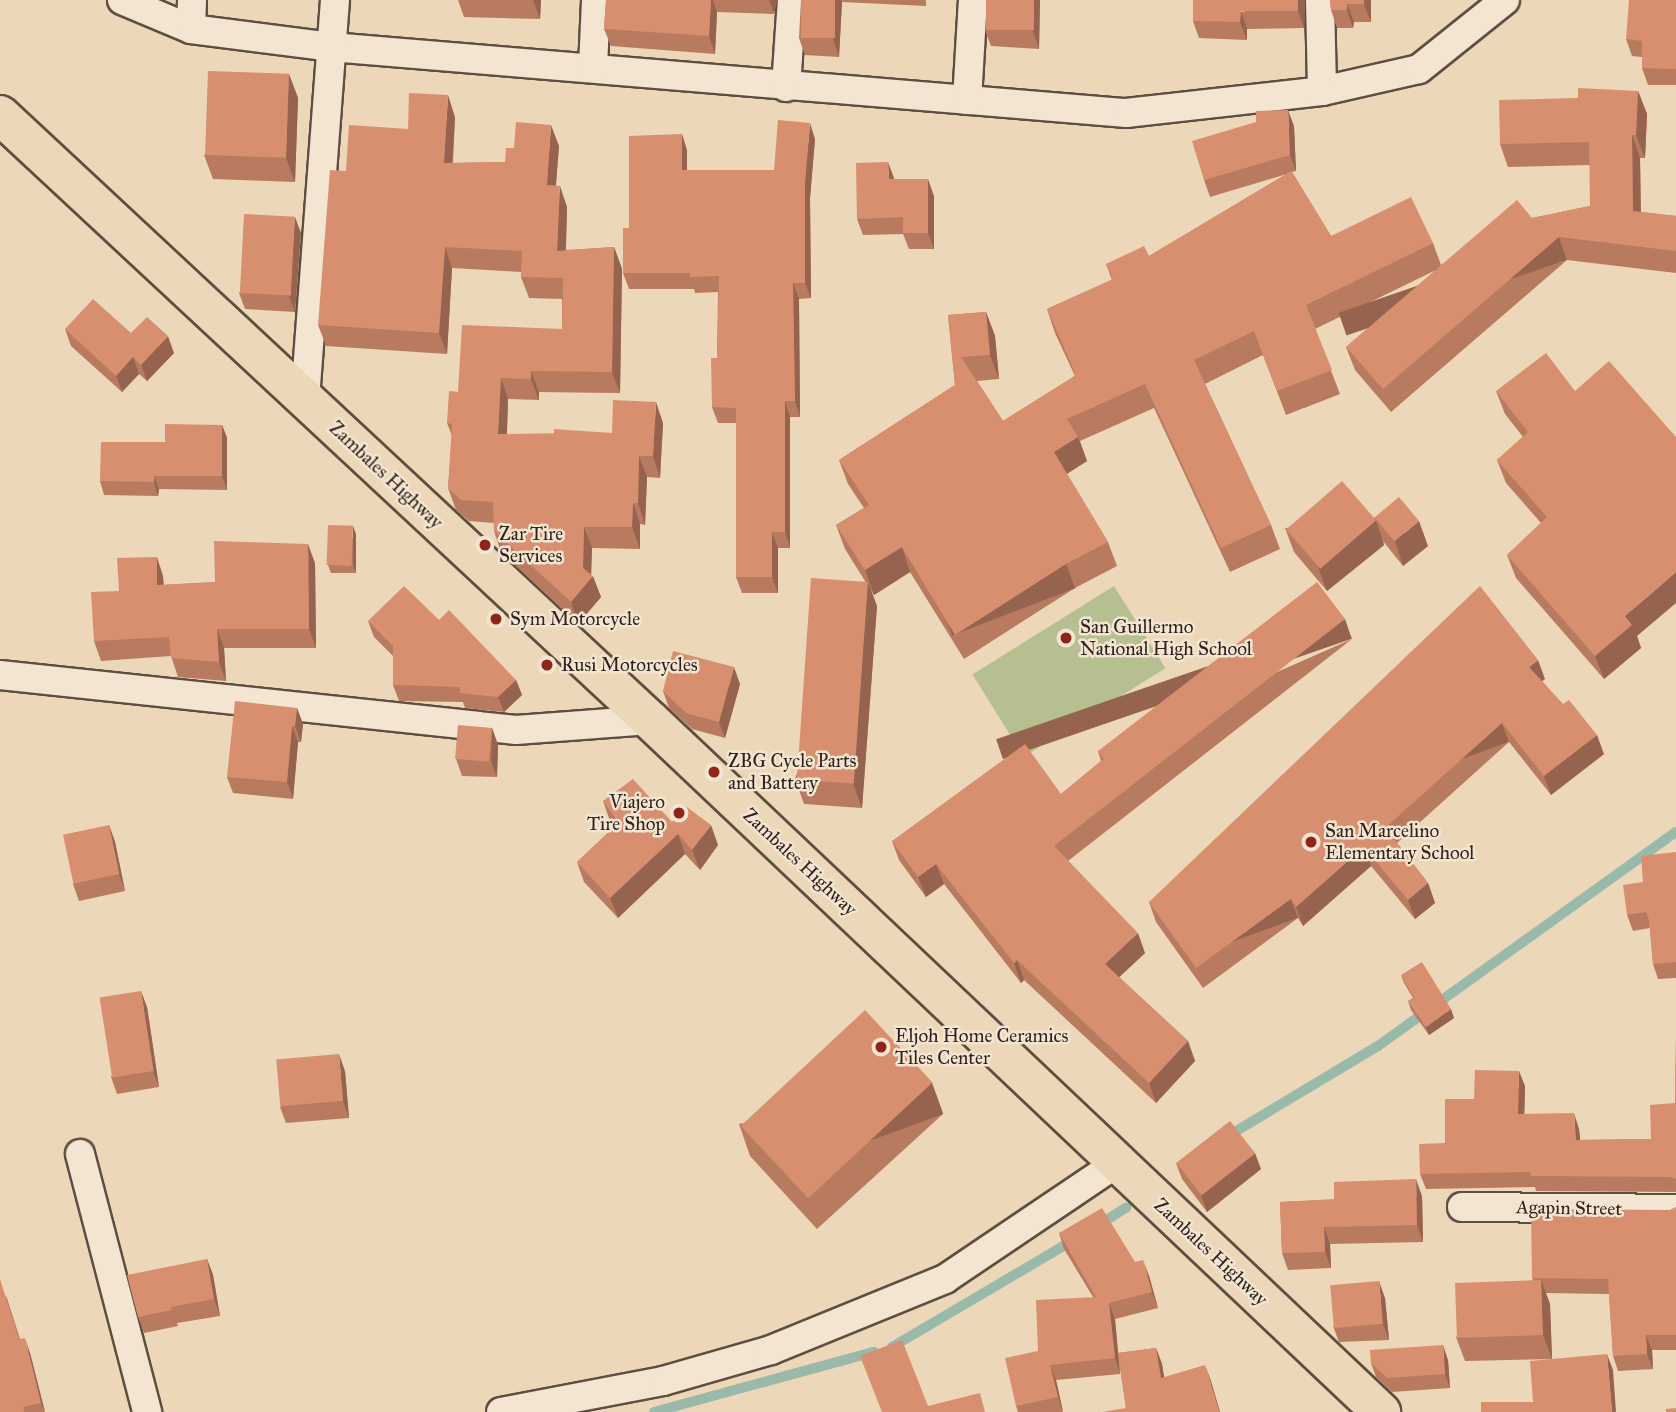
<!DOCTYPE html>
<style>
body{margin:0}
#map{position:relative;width:1676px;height:1412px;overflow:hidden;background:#ecd7b8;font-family:"IM FELL Great Primer",serif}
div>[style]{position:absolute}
.green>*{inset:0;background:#b6bf90;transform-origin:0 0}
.stream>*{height:10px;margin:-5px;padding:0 5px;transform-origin:5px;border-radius:5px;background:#99baaa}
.roads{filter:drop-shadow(2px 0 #5e4e42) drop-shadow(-2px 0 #5e4e42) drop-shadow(0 2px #5e4e42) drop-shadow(0 -2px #5e4e42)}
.street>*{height:28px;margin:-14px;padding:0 14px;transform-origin:14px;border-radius:14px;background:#f3e5d1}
.primary>*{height:38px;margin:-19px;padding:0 19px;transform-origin:19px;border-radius:19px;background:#ecd7b8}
.wall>*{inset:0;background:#b97b60}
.shaded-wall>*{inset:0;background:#96644e;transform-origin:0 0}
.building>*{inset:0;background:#d78f70;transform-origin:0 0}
.dots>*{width:19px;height:19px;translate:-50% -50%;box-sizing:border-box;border:4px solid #f3e5d1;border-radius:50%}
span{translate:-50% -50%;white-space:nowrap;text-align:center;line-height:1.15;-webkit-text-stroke:5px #f3e5d1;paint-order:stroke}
.street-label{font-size:19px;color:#2e211b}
.poi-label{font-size:19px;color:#2e211b}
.left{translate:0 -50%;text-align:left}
.right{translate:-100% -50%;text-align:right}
</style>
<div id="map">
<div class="green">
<div style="left:1114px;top:586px;width:97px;height:167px;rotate:58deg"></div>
</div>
<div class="stream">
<div style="left:1228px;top:1136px;width:175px;rotate:-31deg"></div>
<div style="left:1378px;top:1046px;width:367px;rotate:-35.7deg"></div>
<div style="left:1100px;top:1224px;width:31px;rotate:-32deg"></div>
<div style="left:892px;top:1347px;width:209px;rotate:-30.5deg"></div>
<div style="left:654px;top:1412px;width:228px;rotate:-15.3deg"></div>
</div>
<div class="roads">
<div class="street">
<div style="left:122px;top:0;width:75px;rotate:22.8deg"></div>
<div style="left:191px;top:29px;width:141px;rotate:7.3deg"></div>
<div style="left:331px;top:47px;width:798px;rotate:4.75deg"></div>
<div style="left:1126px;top:113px;width:197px;rotate:-6.4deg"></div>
<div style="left:1322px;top:91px;width:99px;rotate:-12.8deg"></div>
<div style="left:1419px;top:69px;width:110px;rotate:-38.7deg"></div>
<div style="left:1320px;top:0;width:91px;rotate:88.7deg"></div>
<div style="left:191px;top:29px;width:29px;rotate:-88deg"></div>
<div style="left:593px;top:67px;width:67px;rotate:-87.4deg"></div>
<div style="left:786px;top:87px;width:87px;rotate:-86.1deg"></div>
<div style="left:967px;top:100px;width:100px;rotate:-86.6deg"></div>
<div style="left:305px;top:399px;width:400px;rotate:-85.7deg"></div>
<div style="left:0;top:675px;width:519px;rotate:6.08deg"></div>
<div style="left:516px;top:730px;width:134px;rotate:-4.3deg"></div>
<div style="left:80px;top:1154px;width:267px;rotate:75.4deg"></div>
<div style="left:1462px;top:1207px;width:214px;rotate:0.5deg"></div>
<div style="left:501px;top:1412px;width:165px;rotate:-10.8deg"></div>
<div style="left:663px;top:1381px;width:112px;rotate:-16deg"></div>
<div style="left:771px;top:1350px;width:188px;rotate:-22.2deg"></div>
<div style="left:945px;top:1279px;width:207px;rotate:-34deg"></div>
</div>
<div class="primary">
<div style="left:0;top:115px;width:888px;rotate:42.95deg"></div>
<div style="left:650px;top:720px;width:1007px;rotate:43.43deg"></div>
</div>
</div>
<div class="wall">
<div style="clip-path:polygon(458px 0,541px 0,540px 19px,464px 17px)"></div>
<div style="clip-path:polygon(606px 0,777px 0,774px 14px,717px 12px,715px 54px,611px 46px,604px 29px)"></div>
<div style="clip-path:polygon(801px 0,926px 0,926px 6px,842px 2px,839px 57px,805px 55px,799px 38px)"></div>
<div style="clip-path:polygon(1040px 0,1039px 49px,991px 46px,985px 30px)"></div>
<div style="clip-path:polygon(1305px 0,1304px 28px,1247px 29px,1247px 40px,1199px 38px,1193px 21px)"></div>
<div style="clip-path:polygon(1330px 0,1371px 0,1371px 22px,1354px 22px,1353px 28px,1337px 28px,1331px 10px)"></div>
<div style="clip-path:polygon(1676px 0,1676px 85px,1648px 85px,1642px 68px,1642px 57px,1632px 56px,1626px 39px)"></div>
<div style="clip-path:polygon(289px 74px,298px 98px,295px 182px,213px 179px,204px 155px)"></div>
<div style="clip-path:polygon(1638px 91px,1647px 114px,1645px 158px,1640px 158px,1641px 212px,1676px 216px,1676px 273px,1567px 260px,1391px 412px,1355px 370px,1346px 347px,1436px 270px,1315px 329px,1340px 394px,1286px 415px,1263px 355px,1205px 384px,1271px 525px,1280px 549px,1230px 572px,1154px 408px,1080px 441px,1087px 461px,1067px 474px,1108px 542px,1117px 566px,1075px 588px,964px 659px,910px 572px,874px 595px,871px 590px,877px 606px,862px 808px,804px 804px,795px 779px,865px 581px,845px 549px,836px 525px,864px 508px,848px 484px,839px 460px,955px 385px,948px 315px,986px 312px,995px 336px,999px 379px,977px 381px,1003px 421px,1075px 376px,1055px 333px,1047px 309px,1112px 280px,1106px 264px,1149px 256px,1287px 174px,1210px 197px,1204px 180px,1294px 126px,1296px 171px,1292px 172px,1331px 236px,1433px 243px,1441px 265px,1532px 218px,1590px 206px,1590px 165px,1508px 167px,1500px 144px,1578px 98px)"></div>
<div style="clip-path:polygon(455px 117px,453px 163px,505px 162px,559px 146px,556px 186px,567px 207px,566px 250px,614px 247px,622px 269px,620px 393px,539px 392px,539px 400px,508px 399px,507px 434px,612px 433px,663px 423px,660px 478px,647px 477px,645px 525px,640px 524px,640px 549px,592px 548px,591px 575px,601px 597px,578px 624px,501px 552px,494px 531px,494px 523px,469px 521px,456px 510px,448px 488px,452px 436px,447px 423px,458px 392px,562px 329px,562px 299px,529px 298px,521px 277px,521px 272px,452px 268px,447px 354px,326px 346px,318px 325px,408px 129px)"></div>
<div style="clip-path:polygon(815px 139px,810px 198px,811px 298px,799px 299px,800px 417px,790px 417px,790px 548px,778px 548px,778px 593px,742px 593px,736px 577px,736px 423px,718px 423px,712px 407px,717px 358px,718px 292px,695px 293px,694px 289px,629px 289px,623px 273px,629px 228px,687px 150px,687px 170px,774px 170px)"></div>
<div style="clip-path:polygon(894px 179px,934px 196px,934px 249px,909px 249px,903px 234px,863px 235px,857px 219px)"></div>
<div style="clip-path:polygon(301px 233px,295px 312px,245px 309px,239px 293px)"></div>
<div style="clip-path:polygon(65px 329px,131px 333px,174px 353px,147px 381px,139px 374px,122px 392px,71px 346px)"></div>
<div style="clip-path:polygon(1496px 391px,1575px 391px,1637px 636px,1641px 648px,1604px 679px,1516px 578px,1507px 555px,1541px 523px,1506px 483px,1497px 460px,1523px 437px,1505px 414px)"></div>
<div style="clip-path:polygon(222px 425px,227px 438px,227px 490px,159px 489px,158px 496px,104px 495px,100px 481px,165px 442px)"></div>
<div style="clip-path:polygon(1374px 517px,1428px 546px,1403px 566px,1383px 541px,1384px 545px,1327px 591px,1294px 552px,1285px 528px,1375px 520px)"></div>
<div style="clip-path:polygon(356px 534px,356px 573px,331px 573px,328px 565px)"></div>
<div style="clip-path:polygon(315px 563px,316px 648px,224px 648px,226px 681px,178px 677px,171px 656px,101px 661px,94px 641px,163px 576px,164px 585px,215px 582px)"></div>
<div style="clip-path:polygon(439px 620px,516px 680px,522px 695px,504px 712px,465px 708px,463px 702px,399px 701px,393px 685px,393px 656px,374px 637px,368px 621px)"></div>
<div style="clip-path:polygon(1352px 639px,1068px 861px,1145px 953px,1119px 977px,1188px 1041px,1195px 1061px,1156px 1103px,1024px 980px,1021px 983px,944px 884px,926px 897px,899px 860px,892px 841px,1061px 794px,1101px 761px,1098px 751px)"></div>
<div style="clip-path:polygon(1545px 679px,1542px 681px,1604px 754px,1551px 795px,1509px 742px,1397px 843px,1428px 883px,1435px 903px,1415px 919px,1371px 866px,1303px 926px,1298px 918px,1203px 988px,1156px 922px,1149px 902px)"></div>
<div style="clip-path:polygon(740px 684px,725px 738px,692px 729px,669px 708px,663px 691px)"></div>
<div style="clip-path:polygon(297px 708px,303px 724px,301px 742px,298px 742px,293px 799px,233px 793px,227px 777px)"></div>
<div style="clip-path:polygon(492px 728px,498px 745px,497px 777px,462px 776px,456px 759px)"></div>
<div style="clip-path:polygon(603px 801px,672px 822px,718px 845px,700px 870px,685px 854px,618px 918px,584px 882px,577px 862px,614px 827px,610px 821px)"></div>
<div style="clip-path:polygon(109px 825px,115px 842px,125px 891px,79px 901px,73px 884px)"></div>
<div style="clip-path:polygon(1676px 852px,1676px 978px,1658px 979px,1653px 964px,1650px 928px,1633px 931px,1627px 915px,1643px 882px)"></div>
<div style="clip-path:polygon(1401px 975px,1454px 1018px,1429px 1035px,1411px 1010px,1408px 1001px,1413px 998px,1404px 983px)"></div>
<div style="clip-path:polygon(147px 1007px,159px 1087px,117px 1094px,111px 1077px)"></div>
<div style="clip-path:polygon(1676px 1037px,1676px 1192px,1536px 1191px,1535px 1187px,1426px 1189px,1420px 1174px,1445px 1143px,1474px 1099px,1525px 1086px,1524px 1114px,1579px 1129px,1580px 1140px,1651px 1139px,1675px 1103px)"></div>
<div style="clip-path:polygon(345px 1071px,349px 1118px,286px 1123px,280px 1107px)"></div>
<div style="clip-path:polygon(932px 1083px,943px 1114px,817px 1229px,750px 1156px,739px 1124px)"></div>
<div style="clip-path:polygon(1176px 1163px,1261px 1169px,1207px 1212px,1182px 1179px)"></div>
<div style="clip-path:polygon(1422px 1196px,1423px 1242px,1330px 1244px,1331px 1268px,1288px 1270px,1282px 1253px,1280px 1202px)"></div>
<div style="clip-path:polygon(1676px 1207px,1676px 1350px,1652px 1350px,1653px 1369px,1618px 1371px,1613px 1356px,1609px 1294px,1546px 1293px,1550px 1304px,1552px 1359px,1465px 1361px,1456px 1337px,1533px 1280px,1532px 1278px)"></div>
<div style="clip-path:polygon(1059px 1233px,1135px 1262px,1149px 1276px,1158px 1308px,1115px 1319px,1118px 1353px,1156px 1348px,1162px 1364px,1164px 1377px,1211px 1381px,1126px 1408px,1119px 1361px,1120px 1374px,1056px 1380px,1063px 1412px,1018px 1412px,1016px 1406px,1038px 1351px,1093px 1297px,1064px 1249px)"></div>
<div style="clip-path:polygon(207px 1259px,213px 1275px,220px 1316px,177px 1323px,178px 1326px,144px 1333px,138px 1317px)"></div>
<div style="clip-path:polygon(6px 1295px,20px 1339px,30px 1353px,45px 1412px,0 1412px)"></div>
<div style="clip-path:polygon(1385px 1298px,1389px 1340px,1339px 1342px,1333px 1326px)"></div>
<div style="clip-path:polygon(1448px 1360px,1450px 1388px,1392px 1392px,1376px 1377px,1371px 1363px)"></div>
</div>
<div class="shaded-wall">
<div style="clip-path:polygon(533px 0,541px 0,540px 19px)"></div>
<div style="clip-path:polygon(711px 0,713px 0,717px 12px,715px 54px,709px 36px)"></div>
<div style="clip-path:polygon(769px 0,777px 0,774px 14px)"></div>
<div style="clip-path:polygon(835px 0,841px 0,842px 2px,839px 57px,833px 39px)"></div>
<div style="clip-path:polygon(1034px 0,1040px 0,1039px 49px,1033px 32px)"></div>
<div style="clip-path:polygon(1298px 0,1305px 0,1304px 28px,1298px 11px)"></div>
<div style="clip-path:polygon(1364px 0,1371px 0,1371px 22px,1364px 4px)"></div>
<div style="clip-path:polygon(1347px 4px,1354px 22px,1353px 28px,1347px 10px)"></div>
<div style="clip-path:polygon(1241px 11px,1247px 29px,1247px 40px,1240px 22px)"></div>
<div style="clip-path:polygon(289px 74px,298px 98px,295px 182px,286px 158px)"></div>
<div style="clip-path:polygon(1638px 91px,1647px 114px,1645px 158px,1636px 135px)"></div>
<div style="clip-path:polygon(448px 95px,455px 117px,451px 184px,444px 163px)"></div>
<div style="clip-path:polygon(1288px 110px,1294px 126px,1296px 171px,1290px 155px)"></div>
<div style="clip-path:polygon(810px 123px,815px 139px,810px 198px,811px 298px,805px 283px,805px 183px)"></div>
<div style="clip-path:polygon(551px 125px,559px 146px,554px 207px,547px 185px)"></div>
<div style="clip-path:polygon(682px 134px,687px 150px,687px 186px,682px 170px)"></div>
<div style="clip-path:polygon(1632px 135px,1640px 158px,1641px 234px,1633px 211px)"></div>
<div style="clip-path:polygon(888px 162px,894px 178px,895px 196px,889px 179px)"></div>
<div style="clip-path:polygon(928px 179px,934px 196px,934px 249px,928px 233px)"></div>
<div style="clip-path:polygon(560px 186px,567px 207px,565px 272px,557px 251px)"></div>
<div style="clip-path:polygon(295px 217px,301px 233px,295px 312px,289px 296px)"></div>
<div style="left:1559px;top:237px;width:24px;height:233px;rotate:71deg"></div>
<div style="clip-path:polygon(445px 247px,452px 268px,447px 354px,439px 333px)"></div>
<div style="clip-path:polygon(614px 247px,622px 269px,620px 393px,612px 372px)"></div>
<div style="clip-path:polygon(793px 283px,799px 299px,800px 417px,795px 401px)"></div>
<div style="clip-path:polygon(986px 312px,995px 336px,999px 379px,990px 355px)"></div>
<div style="clip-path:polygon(168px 336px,174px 353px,147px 381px,141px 365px)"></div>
<div style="clip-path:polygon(133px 357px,139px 374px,122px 392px,116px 376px)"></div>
<div style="clip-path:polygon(531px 371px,539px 392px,539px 400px,531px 379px)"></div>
<div style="clip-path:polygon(501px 378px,508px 399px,506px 455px,498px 434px)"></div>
<div style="clip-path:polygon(785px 401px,790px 417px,790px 548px,785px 532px)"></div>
<div style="clip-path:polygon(656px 402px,663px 423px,660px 478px,653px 456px)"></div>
<div style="clip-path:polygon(222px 425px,227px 438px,227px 490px,222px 476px)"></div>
<div style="clip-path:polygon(1078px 437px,1087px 461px,1063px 476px,1054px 452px)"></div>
<div style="clip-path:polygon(639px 456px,647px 477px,645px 525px,638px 503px)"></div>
<div style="clip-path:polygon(154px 476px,159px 489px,158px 496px,154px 482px)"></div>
<div style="clip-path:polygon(633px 503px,640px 524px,640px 549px,632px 527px)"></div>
<div style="clip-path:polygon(1376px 520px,1384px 545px,1327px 591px,1318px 567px)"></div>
<div style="clip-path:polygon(1419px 521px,1428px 546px,1403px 566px,1395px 541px)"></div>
<div style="clip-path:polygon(353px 526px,356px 534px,356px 573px,353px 565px)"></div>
<div style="clip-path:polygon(584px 527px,592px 548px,591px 578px,593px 576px,601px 597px,578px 624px,571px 602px,583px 568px)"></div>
<div style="clip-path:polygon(772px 532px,778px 548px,778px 593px,772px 577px)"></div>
<div style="clip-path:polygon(308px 544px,315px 563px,316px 648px,309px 629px)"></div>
<div style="clip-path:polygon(902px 547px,910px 572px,874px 595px,865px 570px)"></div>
<div style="clip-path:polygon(157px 557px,163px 576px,164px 604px,157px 585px)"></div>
<div style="left:1066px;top:564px;width:26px;height:132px;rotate:69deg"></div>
<div style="clip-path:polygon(1676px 572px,1676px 603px,1637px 636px,1641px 648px,1604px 679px,1595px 656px,1625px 616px)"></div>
<div style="clip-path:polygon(868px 582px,877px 606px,862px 808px,853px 784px)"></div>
<div style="left:1345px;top:619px;width:21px;height:369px;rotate:71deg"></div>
<div style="clip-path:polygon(217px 629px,224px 648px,226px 681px,219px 662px)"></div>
<div style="clip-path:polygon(1538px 660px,1545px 679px,1536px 686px,1529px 667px)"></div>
<div style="clip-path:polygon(734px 667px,740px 684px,725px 738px,719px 722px)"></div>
<div style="clip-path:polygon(516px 680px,522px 695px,504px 712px,498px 697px)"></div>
<div style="clip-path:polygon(297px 708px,303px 724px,301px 742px,295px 726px)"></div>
<div style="left:1502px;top:723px;width:20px;height:157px;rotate:70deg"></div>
<div style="clip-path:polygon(292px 726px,298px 742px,293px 799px,287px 782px)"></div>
<div style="clip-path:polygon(492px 728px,498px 745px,497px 777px,491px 761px)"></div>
<div style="clip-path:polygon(1597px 735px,1604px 754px,1551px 795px,1544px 776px)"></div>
<div style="clip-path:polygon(109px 825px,115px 842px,125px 891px,119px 874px)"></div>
<div style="clip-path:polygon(711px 825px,718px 845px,700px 870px,692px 850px)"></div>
<div style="clip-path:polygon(678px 834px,685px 854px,618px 918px,610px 898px)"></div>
<div style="clip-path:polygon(1364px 847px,1371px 866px,1303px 926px,1296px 907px)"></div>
<div style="clip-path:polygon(936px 864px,944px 884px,926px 897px,918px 877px)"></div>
<div style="clip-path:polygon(1428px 883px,1435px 903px,1415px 919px,1408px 900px)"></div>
<div style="left:1291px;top:899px;width:20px;height:117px;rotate:70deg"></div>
<div style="clip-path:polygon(1138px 933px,1145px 953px,1112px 984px,1105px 964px)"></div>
<div style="clip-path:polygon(1017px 960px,1024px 980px,1021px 983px,1014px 963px)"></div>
<div style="clip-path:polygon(141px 991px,147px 1007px,159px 1087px,153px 1071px)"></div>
<div style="clip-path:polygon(1451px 1009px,1454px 1018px,1429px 1035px,1426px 1027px)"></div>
<div style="clip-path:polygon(1188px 1041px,1195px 1061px,1156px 1103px,1149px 1083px)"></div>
<div style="clip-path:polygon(339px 1054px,345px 1071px,349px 1118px,343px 1101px)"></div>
<div style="clip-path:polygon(1519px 1071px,1525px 1086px,1524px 1130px,1518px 1114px)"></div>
<div style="left:932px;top:1083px;width:33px;height:171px;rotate:70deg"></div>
<div style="clip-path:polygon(1574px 1113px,1579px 1129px,1582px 1156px,1576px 1140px)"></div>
<div style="clip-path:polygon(1255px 1153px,1261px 1169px,1207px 1212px,1201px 1195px)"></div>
<div style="clip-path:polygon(1416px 1179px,1422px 1196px,1423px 1242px,1417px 1225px)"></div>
<div style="clip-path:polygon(1324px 1227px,1330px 1244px,1331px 1268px,1325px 1252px)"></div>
<div style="clip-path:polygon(207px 1259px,213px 1275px,220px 1316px,214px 1299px)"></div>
<div style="clip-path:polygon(1143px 1260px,1149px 1276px,1158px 1308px,1152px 1292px)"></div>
<div style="clip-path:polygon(1541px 1280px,1550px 1304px,1552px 1359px,1543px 1335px)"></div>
<div style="clip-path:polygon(1379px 1281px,1385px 1298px,1389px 1340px,1383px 1324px)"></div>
<div style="clip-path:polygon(1109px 1303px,1115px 1319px,1120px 1374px,1115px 1358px)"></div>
<div style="clip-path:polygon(1646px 1335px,1652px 1350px,1653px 1369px,1647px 1354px)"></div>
<div style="clip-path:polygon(25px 1338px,30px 1353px,45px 1412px,41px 1403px)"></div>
<div style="clip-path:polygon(1443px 1345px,1448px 1360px,1450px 1388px,1445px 1374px)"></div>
<div style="clip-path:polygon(1156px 1348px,1162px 1364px,1167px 1395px,1161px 1378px)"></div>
<div style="clip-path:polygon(1607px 1354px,1613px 1370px,1616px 1412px,1612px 1412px)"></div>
<div style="clip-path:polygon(1050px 1365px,1056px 1380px,1063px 1412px,1058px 1397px)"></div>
<div style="clip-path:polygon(1205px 1365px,1211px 1381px,1220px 1412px,1219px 1412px)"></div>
</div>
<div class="building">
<div style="clip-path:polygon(606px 0,711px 0,709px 36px,604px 29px)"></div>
<div style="left:801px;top:0;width:34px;height:38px"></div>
<div style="left:986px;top:0;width:48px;height:30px"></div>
<div style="clip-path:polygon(1193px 0,1298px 0,1298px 11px,1241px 11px,1240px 22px,1193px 21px)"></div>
<div style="clip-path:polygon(1330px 0,1364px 0,1364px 4px,1347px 4px,1347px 10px,1331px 10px)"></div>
<div style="clip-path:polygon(1629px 0,1676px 0,1676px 69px,1642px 68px,1642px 41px,1626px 39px)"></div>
<div style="left:208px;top:71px;width:81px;height:84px;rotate:2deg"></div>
<div style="clip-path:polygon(1578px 88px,1638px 91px,1636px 135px,1632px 135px,1633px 211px,1676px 216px,1676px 251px,1559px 237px,1383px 389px,1346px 347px,1517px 200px,1532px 218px,1590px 206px,1589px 142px,1500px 144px,1499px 100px,1578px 98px)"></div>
<div style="clip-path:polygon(409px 93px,448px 95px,444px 163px,505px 162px,506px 148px,514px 148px,516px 122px,551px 125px,547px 185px,560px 186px,557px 251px,614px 247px,612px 372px,531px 371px,531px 379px,501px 378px,498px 434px,554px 434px,554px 429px,612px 433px,613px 400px,656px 402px,653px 456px,639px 456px,638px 503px,633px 503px,632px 527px,584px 527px,583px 568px,593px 576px,571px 602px,494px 531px,493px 502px,461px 500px,448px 488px,452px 424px,447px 423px,449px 391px,458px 392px,462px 325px,562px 329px,563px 278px,521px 277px,522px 251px,445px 247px,439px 333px,318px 325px,330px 170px,346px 171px,349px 125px,408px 129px)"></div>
<div style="clip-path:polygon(1288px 110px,1290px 155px,1204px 180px,1192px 141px,1256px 122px,1256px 111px)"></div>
<div style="clip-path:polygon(778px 120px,810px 123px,805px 183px,805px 283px,793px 283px,795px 401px,785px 401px,785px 532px,772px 532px,772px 577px,736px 577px,736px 408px,712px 407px,711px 358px,717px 358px,719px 276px,690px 277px,690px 273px,623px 273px,623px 228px,629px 228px,629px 136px,682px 134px,682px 170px,774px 170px)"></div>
<div style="clip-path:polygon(888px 162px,889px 179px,928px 179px,928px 233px,903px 233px,903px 217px,857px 219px,856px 163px)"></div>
<div style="clip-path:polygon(1291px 171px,1331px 236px,1411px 197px,1433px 243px,1306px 305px,1332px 370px,1277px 391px,1254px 331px,1194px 360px,1271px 525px,1221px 548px,1145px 384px,1067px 419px,1078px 437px,1054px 452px,1108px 542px,1066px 564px,955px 635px,902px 547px,865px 570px,836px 525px,869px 505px,839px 460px,955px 385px,948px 315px,986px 312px,990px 355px,961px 357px,1003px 421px,1076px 375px,1047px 309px,1113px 279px,1106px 264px,1144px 246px,1149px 256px)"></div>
<div style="left:244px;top:214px;width:51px;height:79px;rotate:3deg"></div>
<div style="clip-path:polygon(93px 299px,131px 333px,147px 317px,168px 336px,141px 365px,133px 357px,116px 376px,65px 329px)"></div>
<div style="clip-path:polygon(1546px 353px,1575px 391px,1609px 361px,1676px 437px,1676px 572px,1625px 616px,1632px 625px,1595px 656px,1507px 555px,1547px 517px,1497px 460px,1528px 432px,1496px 391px)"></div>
<div style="clip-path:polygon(165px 424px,222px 425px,222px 476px,154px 476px,154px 482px,100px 481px,101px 442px,165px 442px)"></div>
<div style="left:1342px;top:481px;width:52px;height:74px;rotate:49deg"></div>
<div style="left:1399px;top:497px;width:31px;height:32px;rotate:50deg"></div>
<div style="left:328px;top:525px;width:25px;height:40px;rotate:2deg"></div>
<div style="clip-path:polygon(214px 541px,308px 544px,309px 629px,217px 629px,219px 662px,171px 658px,169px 637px,94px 641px,91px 592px,119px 591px,117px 558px,157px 557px,157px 585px,215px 582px)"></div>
<div style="left:811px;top:578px;width:57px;height:202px;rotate:4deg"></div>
<div style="clip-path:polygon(1317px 582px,1345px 619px,1054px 846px,1138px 933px,1105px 964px,1188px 1041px,1149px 1083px,1017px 960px,1014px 963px,936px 864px,918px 877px,892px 841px,1025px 744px,1061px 794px,1104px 759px,1098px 751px)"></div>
<div style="clip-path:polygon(404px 586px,439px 620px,449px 610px,516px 680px,498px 697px,460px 693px,460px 687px,393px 685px,393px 646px,368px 621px)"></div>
<div style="clip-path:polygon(1480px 586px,1538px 660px,1529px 667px,1563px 704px,1569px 700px,1597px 735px,1544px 776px,1502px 723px,1385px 828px,1428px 883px,1408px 900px,1364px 847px,1296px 907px,1291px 899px,1196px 968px,1149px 902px)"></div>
<div style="clip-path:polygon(673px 651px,734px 667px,719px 722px,686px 713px,663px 691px)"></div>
<div style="clip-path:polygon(235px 701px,297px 708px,295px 726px,292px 726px,287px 782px,227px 777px)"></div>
<div style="left:458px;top:725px;width:34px;height:34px;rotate:5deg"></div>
<div style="clip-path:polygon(633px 779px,672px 822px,684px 805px,711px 825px,692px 850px,678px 834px,610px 898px,577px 862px,619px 823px,603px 801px)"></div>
<div style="left:109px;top:825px;width:50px;height:47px;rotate:78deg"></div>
<div style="clip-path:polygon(1676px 852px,1676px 962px,1653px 964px,1649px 920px,1646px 912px,1627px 915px,1623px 885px,1643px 882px,1641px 856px)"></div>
<div style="clip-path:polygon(1422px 962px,1451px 1009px,1426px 1027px,1408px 1001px,1414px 998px,1401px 975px)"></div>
<div style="left:141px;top:991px;width:81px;height:42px;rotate:81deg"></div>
<div style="left:865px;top:1010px;width:99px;height:170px;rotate:47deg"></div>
<div style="clip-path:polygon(1676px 1037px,1676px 1179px,1671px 1177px,1531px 1176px,1530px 1172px,1420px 1174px,1419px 1144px,1445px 1143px,1445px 1099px,1474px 1099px,1475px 1070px,1519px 1071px,1518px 1114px,1574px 1113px,1576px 1140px,1651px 1139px,1650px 1105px,1675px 1103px)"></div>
<div style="left:339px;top:1054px;width:47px;height:63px;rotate:85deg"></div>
<div style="left:1230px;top:1121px;width:41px;height:68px;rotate:52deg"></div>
<div style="clip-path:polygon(1416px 1179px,1417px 1225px,1324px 1227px,1325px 1252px,1282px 1253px,1280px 1202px,1334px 1199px,1334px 1182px)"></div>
<div style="clip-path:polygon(1676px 1207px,1676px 1335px,1646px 1335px,1647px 1354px,1613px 1356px,1608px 1279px,1532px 1278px,1531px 1209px,1671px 1210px)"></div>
<div style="clip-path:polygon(1102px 1208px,1135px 1262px,1143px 1260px,1152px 1292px,1109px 1303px,1115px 1358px,1050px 1365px,1058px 1397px,1016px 1406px,1005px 1358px,1038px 1351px,1036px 1300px,1096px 1297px,1059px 1233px)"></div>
<div style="clip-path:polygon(207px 1259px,214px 1299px,171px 1307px,172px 1310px,138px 1317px,127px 1275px)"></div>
<div style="clip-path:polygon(0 1279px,19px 1339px,25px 1338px,41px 1403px,23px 1407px,24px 1412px,0 1412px)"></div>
<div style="left:1541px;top:1280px;width:55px;height:86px;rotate:88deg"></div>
<div style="left:1379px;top:1281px;width:43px;height:49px;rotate:85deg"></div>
<div style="clip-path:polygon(902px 1340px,928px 1406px,980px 1393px,985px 1412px,882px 1412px,860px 1356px)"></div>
<div style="clip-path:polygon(1443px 1345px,1445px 1374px,1387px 1378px,1371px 1363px,1370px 1350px)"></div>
<div style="clip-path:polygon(1156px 1348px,1161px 1378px,1205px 1365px,1219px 1412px,1102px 1412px,1126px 1408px,1118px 1353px)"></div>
<div style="clip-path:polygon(1607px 1354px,1612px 1412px,1481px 1412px,1481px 1402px,1533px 1402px,1530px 1361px)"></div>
<div style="clip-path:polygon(1676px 1408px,1676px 1412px,1666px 1412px,1666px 1409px)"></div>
</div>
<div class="dots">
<div style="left:485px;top:545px;background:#8f2418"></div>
<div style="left:496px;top:619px;background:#8f2418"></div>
<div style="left:1066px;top:638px;background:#8f2418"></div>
<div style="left:547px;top:665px;background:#8f2418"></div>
<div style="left:714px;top:772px;background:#8f2418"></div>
<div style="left:679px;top:813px;background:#8f2418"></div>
<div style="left:1311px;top:842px;background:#8f2418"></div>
<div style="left:881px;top:1047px;background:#8f2418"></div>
</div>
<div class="street-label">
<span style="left:386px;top:475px;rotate:43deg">Zambales Highway</span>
<span style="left:800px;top:862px;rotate:43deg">Zambales Highway</span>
<span style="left:1569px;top:1208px;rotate:1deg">Agapin Street</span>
<span style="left:1211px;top:1252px;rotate:43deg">Zambales Highway</span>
</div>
<div class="poi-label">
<span class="left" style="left:499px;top:545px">Zar Tire<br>Services</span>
<span class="left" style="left:510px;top:619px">Sym Motorcycle</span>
<span class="left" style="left:1080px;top:638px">San Guillermo<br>National High School</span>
<span class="left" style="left:561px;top:665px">Rusi Motorcycles</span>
<span class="left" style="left:728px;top:772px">ZBG Cycle Parts<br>and Battery</span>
<span class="right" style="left:665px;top:813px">Viajero<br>Tire Shop</span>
<span class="left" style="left:1325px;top:842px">San Marcelino<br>Elementary School</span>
<span class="left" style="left:895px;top:1047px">Eljoh Home Ceramics<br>Tiles Center</span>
</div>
</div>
